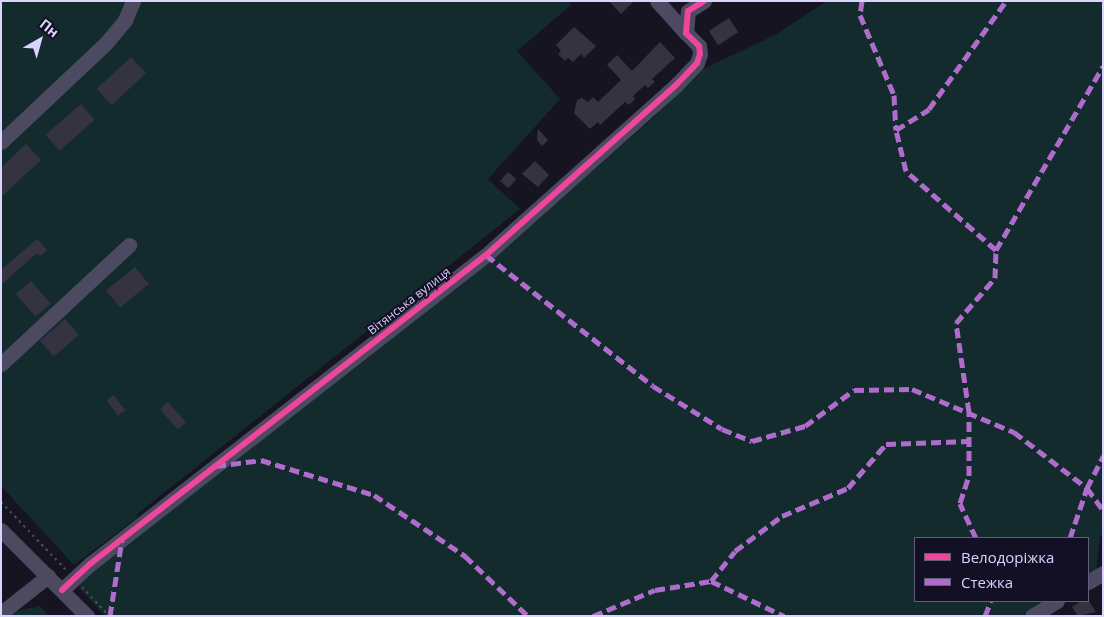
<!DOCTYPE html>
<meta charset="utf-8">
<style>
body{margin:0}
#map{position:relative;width:1104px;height:617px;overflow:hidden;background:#161420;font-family:"Open Sans",sans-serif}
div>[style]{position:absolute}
.green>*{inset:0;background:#132b2c}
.building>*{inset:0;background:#353242;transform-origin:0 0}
.path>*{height:2px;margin-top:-1px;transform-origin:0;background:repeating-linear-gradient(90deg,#45515f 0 2.5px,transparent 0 6.5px)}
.minor>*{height:15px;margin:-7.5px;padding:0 7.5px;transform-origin:7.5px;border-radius:7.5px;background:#4b4a61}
.quiet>*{height:5px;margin-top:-2.5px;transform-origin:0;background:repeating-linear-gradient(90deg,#b06ccc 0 10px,transparent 0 15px)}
.cycleway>*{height:6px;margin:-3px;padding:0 3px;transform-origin:3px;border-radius:3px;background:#ed469a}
span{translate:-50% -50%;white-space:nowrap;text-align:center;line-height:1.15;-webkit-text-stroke:4px #130f25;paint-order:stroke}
.street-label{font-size:12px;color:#dad5fe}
.frame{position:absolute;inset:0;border:2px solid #dad5fe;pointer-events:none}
.legend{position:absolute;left:914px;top:537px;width:175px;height:65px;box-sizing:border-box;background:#130f25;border:1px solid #635e7c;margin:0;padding:6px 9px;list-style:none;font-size:15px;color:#dad5fe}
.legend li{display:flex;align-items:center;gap:10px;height:25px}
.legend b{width:25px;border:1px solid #635e7c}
.north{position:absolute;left:15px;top:15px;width:50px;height:50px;-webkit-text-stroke:4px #130f25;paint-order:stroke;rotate:38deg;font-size:14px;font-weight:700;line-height:20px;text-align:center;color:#dad5fe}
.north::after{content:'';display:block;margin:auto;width:18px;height:22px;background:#dad5fe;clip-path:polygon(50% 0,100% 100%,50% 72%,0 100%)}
</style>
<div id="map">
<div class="green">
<div style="clip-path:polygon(1px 1px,568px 1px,571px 5px,517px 51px,560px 99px,488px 179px,520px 209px,136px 515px,138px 517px,74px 565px,1px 486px)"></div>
<div style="clip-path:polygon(827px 1px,1103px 1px,1103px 534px,1100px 536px,1096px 571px,1088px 576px,1088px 538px,915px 538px,915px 601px,1046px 601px,1021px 616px,105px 616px,79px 588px,85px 564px,318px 382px,553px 205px,651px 120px,703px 69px,775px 35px)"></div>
<div style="clip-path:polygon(40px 606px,49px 616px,8px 616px,12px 612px)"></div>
</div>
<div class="building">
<div style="clip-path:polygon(609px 1px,634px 1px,621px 14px)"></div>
<div style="left:729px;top:18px;width:17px;height:24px;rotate:57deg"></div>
<div style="clip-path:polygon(574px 27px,596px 46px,584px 58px,581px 54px,573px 62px,568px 58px,565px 61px,558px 54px,561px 51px,556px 45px)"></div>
<div style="clip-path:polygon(660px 42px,675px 58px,652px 79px,655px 82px,648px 88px,645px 85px,633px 96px,635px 99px,629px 105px,625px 102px,600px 125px,598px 122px,590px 129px,574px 113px,577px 100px,582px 98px,588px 102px,593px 97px,598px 102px,621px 80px,607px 65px,617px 55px,632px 71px)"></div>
<div style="left:131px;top:57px;width:22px;height:47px;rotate:47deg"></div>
<div style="left:81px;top:104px;width:21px;height:47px;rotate:49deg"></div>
<div style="clip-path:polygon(538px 129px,548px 140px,542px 146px,537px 140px)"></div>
<div style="clip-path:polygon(26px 144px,41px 160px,1px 197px,1px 168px)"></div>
<div style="clip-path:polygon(535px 161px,549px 175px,538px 187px,522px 174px)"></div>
<div style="left:508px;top:172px;width:11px;height:12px;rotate:41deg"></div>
<div style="clip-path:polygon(37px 239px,47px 250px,40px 256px,37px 253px,1px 285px,1px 270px)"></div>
<div style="left:135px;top:267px;width:22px;height:37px;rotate:51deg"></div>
<div style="left:31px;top:281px;width:30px;height:20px;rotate:49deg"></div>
<div style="left:65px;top:319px;width:21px;height:33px;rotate:49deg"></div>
<div style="left:114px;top:395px;width:19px;height:9px;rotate:54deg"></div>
<div style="left:168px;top:402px;width:27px;height:11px;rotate:48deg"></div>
<div style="clip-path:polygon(1081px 601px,1089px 601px,1096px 612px,1078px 616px,1072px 607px)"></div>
</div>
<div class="path">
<div style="left:1px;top:502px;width:93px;rotate:46.3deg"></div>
<div style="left:82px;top:587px;width:40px;rotate:47deg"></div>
</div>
<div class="minor">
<div style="left:657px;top:1px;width:43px;rotate:47.8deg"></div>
<div style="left:1px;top:142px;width:144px;rotate:-43.3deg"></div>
<div style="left:106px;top:43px;width:30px;rotate:-50deg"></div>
<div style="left:125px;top:20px;width:21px;rotate:-67deg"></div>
<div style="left:1px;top:364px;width:175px;rotate:-42.9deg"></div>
<div style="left:1px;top:530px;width:122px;rotate:45deg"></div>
<div style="left:1088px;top:582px;width:17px;rotate:-31deg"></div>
<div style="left:62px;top:590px;width:38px;rotate:-43deg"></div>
<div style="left:90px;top:564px;width:502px;rotate:-37.97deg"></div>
<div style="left:486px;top:255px;width:255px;rotate:-41.8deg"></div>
<div style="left:676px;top:85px;width:30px;rotate:-46deg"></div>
<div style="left:697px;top:63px;width:9px;rotate:-72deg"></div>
<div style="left:700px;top:54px;width:8px;rotate:-97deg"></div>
<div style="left:699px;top:46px;width:18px;rotate:-135deg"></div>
<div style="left:686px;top:33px;width:22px;rotate:-85deg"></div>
<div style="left:688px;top:11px;width:19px;rotate:-32deg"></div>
<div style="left:1px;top:613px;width:60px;rotate:-38.2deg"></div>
<div style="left:1032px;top:616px;width:29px;rotate:-31deg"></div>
</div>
<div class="quiet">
<div style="left:862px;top:1px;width:14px;rotate:98deg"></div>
<div style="left:860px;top:15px;width:87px;rotate:67deg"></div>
<div style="left:894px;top:95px;width:35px;rotate:87deg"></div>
<div style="left:996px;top:250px;width:120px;rotate:-138.7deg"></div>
<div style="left:906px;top:171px;width:42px;rotate:-103.7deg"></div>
<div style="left:896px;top:130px;width:39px;rotate:-32deg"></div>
<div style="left:929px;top:109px;width:133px;rotate:-54.5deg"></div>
<div style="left:486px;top:255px;width:212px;rotate:38.1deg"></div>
<div style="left:653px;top:386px;width:81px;rotate:31.9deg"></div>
<div style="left:722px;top:429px;width:32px;rotate:22deg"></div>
<div style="left:752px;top:441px;width:55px;rotate:-15.8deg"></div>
<div style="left:805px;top:426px;width:61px;rotate:-36.3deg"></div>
<div style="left:854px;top:390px;width:58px;rotate:-1deg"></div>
<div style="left:912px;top:389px;width:111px;rotate:22.9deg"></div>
<div style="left:1014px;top:432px;width:92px;rotate:37.5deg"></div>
<div style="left:1087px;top:488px;width:27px;rotate:54deg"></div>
<div style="left:216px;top:466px;width:45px;rotate:-7.6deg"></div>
<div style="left:261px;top:460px;width:118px;rotate:17.2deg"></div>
<div style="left:374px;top:495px;width:110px;rotate:33.8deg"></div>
<div style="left:465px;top:556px;width:87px;rotate:43.6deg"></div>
<div style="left:976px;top:538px;width:38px;rotate:-115deg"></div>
<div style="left:960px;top:503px;width:28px;rotate:-72deg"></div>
<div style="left:969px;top:476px;width:64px;rotate:-90deg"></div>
<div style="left:969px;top:412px;width:90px;rotate:-98.3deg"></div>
<div style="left:956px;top:323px;width:60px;rotate:-49.1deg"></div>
<div style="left:995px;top:278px;width:28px;rotate:-88deg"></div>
<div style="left:996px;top:250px;width:213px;rotate:-59.8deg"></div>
<div style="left:1070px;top:538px;width:53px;rotate:-71.2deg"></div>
<div style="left:1087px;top:488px;width:36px;rotate:-63deg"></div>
<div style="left:711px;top:581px;width:38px;rotate:-51deg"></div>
<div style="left:735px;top:551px;width:59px;rotate:-36.7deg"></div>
<div style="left:782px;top:516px;width:72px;rotate:-23deg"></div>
<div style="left:848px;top:488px;width:58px;rotate:-49.2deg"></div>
<div style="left:886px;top:444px;width:83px;rotate:-2.1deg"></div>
<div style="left:1054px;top:602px;width:1px;rotate:-90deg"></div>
<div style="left:110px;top:616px;width:78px;rotate:-81.1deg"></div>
<div style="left:593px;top:616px;width:67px;rotate:-22.8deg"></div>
<div style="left:655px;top:590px;width:57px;rotate:-9.1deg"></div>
<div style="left:711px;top:581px;width:81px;rotate:25.6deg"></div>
<div style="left:985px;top:616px;width:16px;rotate:-68deg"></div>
</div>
<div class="cycleway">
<div style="left:62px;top:590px;width:38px;rotate:-43deg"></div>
<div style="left:90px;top:564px;width:502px;rotate:-37.97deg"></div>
<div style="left:486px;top:255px;width:255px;rotate:-41.8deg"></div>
<div style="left:676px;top:85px;width:30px;rotate:-46deg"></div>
<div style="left:697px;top:63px;width:9px;rotate:-72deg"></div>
<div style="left:700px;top:54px;width:8px;rotate:-97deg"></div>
<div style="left:699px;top:46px;width:18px;rotate:-135deg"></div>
<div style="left:686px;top:33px;width:22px;rotate:-85deg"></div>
<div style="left:688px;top:11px;width:19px;rotate:-32deg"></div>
</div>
<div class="street-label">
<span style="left:409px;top:301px;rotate:-38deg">Вітянська вулиця</span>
</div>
<div class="frame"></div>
<ul class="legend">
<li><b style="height:6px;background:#ed469a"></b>Велодоріжка</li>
<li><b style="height:6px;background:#b06ccc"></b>Стежка</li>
</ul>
<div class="north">Пн</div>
</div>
